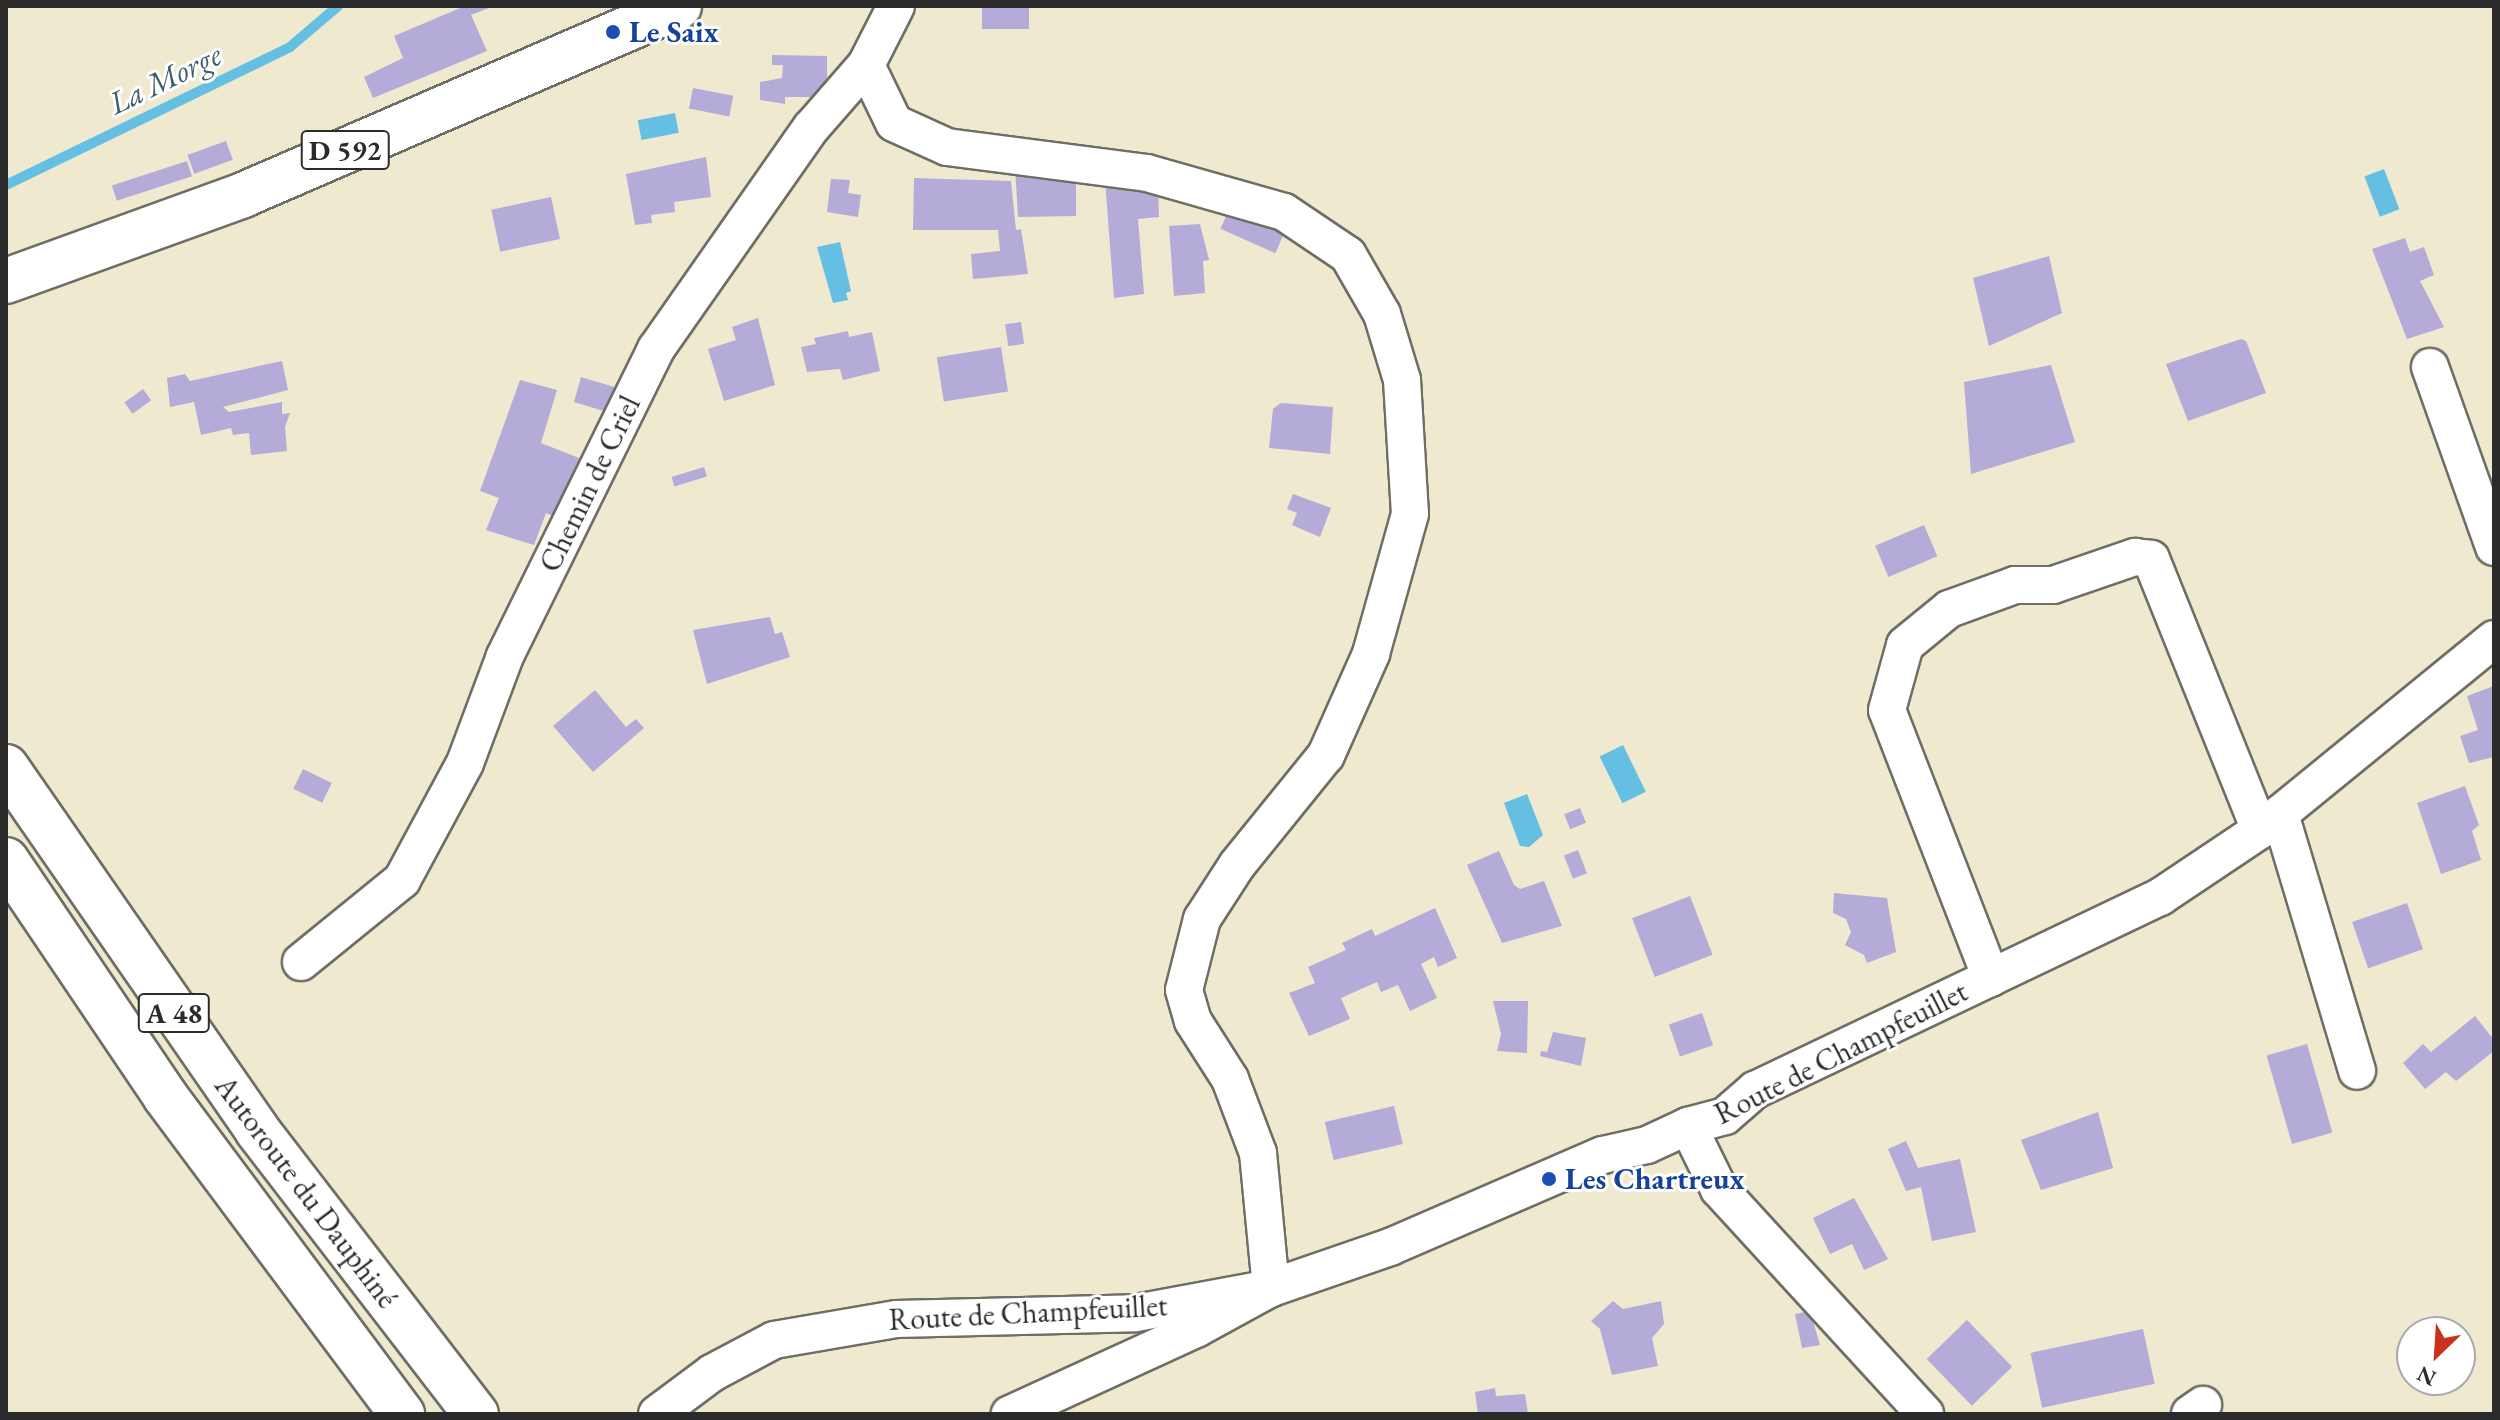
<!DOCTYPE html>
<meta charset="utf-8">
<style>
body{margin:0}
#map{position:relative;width:2500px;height:1420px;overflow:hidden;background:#eee9cf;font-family:"EB Garamond",serif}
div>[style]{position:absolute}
.water>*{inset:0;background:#64bfe2;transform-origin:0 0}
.stream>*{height:10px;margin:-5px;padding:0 5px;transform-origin:5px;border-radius:5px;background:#64bfe2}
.building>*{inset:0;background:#b4abd9;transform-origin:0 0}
.roads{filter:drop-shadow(2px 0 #6f6e64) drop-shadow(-2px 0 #6f6e64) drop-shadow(0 2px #6f6e64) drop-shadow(0 -2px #6f6e64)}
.minor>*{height:36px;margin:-18px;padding:0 18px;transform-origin:18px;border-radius:18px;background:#fff}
.major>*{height:44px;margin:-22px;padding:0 22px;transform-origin:22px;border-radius:22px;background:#fff}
.highway>*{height:44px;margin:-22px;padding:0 22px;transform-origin:22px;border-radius:22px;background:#fff}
.dots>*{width:22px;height:22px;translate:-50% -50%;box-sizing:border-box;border:4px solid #fff;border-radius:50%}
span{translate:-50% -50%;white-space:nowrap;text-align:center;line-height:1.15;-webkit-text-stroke:6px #fff;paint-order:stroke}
.shield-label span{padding:2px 6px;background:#fff;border:2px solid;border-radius:6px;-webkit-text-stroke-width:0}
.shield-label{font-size:28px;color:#2b2b2b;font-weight:700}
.transit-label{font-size:30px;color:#164399;font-weight:700}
.left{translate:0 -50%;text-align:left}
.street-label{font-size:30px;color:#2b2b2b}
.water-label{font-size:32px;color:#3f5f6b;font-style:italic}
.frame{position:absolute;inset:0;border:8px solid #2b2b2b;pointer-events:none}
.north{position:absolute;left:2396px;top:1316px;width:80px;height:80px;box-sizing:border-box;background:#fff;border:2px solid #aaa;border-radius:50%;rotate:205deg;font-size:22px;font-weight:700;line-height:32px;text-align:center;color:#2b2b2b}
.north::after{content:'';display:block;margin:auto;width:28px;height:36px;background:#c8321e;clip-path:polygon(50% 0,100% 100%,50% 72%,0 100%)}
</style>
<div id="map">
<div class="water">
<div style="left:675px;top:113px;width:20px;height:38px;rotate:79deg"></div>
<div style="left:2384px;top:169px;width:43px;height:21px;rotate:69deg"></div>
<div style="clip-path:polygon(840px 242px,851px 291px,846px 293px,848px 300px,833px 303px,817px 247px)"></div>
<div style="left:1623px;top:745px;width:52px;height:26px;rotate:64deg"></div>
<div style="clip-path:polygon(1527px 794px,1543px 835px,1529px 847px,1520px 846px,1504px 803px)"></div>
</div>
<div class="stream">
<div style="left:6px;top:185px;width:316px;rotate:-25.9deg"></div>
<div style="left:290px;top:47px;width:63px;rotate:-40.5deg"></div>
</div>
<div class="building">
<div style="clip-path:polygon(465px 6px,494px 6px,471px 15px,487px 51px,373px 98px,364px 77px,403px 58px,394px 36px)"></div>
<div style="left:982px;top:6px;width:47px;height:23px"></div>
<div style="clip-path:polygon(772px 55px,827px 56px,827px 81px,818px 97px,785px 97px,785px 104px,760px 100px,760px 82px,782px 78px,783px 65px,772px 65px)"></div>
<div style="left:693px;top:88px;width:41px;height:21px;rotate:11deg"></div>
<div style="left:226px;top:141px;width:20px;height:41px;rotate:70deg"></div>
<div style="clip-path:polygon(706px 157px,711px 197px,674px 202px,675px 212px,651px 215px,652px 223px,635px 225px,626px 174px)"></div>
<div style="left:187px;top:161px;width:16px;height:79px;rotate:72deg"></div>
<div style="clip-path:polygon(1015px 167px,1031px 167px,1032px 179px,1076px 180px,1076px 216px,1018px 217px)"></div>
<div style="clip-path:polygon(914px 178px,1011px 181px,1016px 230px,1021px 229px,1028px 274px,973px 279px,971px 254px,1000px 251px,998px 230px,913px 230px)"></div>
<div style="clip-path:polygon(831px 179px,850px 180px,848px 193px,861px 195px,858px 217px,827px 212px)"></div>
<div style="clip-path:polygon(1105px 180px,1158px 184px,1159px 217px,1138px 219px,1144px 294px,1114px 298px)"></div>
<div style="left:551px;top:197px;width:43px;height:61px;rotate:78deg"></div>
<div style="left:1231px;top:205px;width:60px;height:26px;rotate:24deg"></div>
<div style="clip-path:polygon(1200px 224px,1209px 260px,1203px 261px,1205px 293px,1174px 296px,1169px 226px)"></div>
<div style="clip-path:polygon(2405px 238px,2410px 252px,2424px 247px,2434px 275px,2420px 281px,2444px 327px,2407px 339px,2372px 249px)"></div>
<div style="clip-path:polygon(2049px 256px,2062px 313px,1989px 346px,1973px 278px)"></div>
<div style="clip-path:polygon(758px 318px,775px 385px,724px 401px,708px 349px,736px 340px,732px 327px)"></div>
<div style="left:1021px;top:322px;width:22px;height:16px;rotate:82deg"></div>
<div style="clip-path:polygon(848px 331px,849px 337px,872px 332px,880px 371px,843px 380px,840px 369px,807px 372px,801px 347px,816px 344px,814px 338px)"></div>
<div style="clip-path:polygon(2241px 339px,2246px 341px,2266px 393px,2188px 421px,2166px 364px)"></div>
<div style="left:1001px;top:347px;width:45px;height:65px;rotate:81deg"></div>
<div style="clip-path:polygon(282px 361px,288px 390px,223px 407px,229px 412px,282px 402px,282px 414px,290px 413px,285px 427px,287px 451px,251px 455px,249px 433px,233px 435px,231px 428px,201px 435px,194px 402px,170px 407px,167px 378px,185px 374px,190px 381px)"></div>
<div style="clip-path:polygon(2051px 365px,2075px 442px,1971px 474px,1964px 382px)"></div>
<div style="clip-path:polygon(581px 377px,621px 389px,607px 412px,574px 402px)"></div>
<div style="clip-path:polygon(520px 380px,557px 390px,541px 443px,579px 458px,556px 517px,546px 513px,534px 545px,486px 530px,499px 498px,480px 491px)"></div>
<div style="left:143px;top:389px;width:14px;height:23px;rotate:54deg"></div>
<div style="clip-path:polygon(1281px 403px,1333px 407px,1330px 454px,1269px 448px,1273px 409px)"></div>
<div style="left:704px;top:467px;width:10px;height:34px;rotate:73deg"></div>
<div style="clip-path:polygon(1293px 494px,1331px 508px,1320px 537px,1292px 525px,1297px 513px,1287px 509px)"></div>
<div style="left:1924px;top:525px;width:34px;height:53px;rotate:67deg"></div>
<div style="clip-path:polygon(770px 617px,775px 634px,782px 632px,790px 657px,707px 684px,693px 630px)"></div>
<div style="clip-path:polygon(2494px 686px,2494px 757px,2469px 763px,2460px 736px,2478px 730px,2467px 696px)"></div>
<div style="clip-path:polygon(595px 690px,626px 727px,636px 719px,644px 728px,593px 772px,553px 726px)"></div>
<div style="left:303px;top:769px;width:32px;height:22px;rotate:26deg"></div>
<div style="clip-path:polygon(2465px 786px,2479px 825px,2472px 831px,2481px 860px,2441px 874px,2417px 803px)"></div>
<div style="left:1580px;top:808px;width:16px;height:17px;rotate:68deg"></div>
<div style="left:1578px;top:850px;width:25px;height:15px;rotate:69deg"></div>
<div style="clip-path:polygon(1499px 851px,1514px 885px,1520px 889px,1544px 881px,1562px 926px,1502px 943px,1467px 865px)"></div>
<div style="clip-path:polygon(1834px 893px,1887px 898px,1896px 952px,1867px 963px,1864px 955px,1845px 945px,1851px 932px,1846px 919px,1833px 913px)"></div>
<div style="left:1690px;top:896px;width:63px;height:62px;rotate:69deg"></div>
<div style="left:2407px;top:903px;width:49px;height:58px;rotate:71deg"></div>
<div style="clip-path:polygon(1435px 908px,1457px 958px,1438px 967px,1434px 957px,1421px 964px,1437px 998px,1410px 1011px,1398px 985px,1381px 992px,1377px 982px,1341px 998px,1350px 1019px,1309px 1036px,1289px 993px,1315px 983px,1308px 967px,1346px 950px,1342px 943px,1372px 929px,1375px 936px)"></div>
<div style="clip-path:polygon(1493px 1001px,1528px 1001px,1527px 1053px,1497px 1051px,1501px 1034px)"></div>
<div style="left:1702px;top:1013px;width:34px;height:35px;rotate:71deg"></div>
<div style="clip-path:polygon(2475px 1016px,2494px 1040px,2494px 1051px,2456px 1081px,2446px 1072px,2425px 1089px,2403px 1063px,2423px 1044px,2431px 1052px)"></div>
<div style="clip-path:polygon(1553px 1032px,1586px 1038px,1581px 1066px,1540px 1056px,1541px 1051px,1547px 1052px)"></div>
<div style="left:2307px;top:1044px;width:92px;height:42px;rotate:74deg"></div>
<div style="left:1394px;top:1106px;width:39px;height:71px;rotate:77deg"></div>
<div style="clip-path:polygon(2098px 1112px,2113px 1168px,2041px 1190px,2021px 1140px)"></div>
<div style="clip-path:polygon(1906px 1141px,1918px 1168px,1960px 1159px,1976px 1232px,1932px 1241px,1921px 1187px,1906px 1191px,1888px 1149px)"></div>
<div style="clip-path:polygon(1854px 1198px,1888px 1259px,1864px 1270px,1852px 1244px,1830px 1254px,1813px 1218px)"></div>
<div style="clip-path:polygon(1613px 1301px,1623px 1309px,1661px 1301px,1664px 1324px,1652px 1338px,1658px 1366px,1612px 1375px,1600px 1329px,1591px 1321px)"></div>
<div style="clip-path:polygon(1810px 1311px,1820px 1345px,1802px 1348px,1795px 1314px)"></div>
<div style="left:1967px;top:1320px;width:65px;height:56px;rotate:46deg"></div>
<div style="left:2143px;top:1329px;width:56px;height:115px;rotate:78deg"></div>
<div style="clip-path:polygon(1495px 1388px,1496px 1396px,1525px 1394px,1528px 1414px,1478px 1414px,1475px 1392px)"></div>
</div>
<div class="roads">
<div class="minor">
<div style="left:866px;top:65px;width:64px;rotate:64.2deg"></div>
<div style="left:894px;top:123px;width:58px;rotate:24.4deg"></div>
<div style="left:947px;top:147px;width:202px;rotate:7.4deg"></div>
<div style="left:1147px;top:173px;width:142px;rotate:15.9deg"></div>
<div style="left:1284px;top:212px;width:77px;rotate:33.9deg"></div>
<div style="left:1348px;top:255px;width:68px;rotate:60deg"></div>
<div style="left:1382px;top:314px;width:69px;rotate:73.1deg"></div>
<div style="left:1402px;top:380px;width:134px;rotate:86.6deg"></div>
<div style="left:1410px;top:514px;width:145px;rotate:105.6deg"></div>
<div style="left:1371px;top:654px;width:111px;rotate:114deg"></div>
<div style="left:1326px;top:755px;width:141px;rotate:129deg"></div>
<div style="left:1237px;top:865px;width:64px;rotate:122.9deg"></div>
<div style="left:1202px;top:919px;width:73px;rotate:104.2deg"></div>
<div style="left:1184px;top:990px;width:32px;rotate:74deg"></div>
<div style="left:1193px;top:1021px;width:69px;rotate:57.5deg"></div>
<div style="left:1230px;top:1079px;width:79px;rotate:69.3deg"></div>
<div style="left:1258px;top:1153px;width:136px;rotate:84.5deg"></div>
<div style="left:1271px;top:1288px;width:85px;rotate:151.3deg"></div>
<div style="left:1196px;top:1329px;width:205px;rotate:155.4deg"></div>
<div style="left:2430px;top:367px;width:191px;rotate:70.4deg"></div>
<div style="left:2280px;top:814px;width:268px;rotate:73.3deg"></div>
<div style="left:301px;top:962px;width:130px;rotate:-39.1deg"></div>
<div style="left:402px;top:880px;width:133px;rotate:-61.7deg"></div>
<div style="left:465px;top:763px;width:114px;rotate:-69.5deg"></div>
<div style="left:505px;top:656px;width:342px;rotate:-63.8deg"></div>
<div style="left:656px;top:349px;width:270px;rotate:-55deg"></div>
<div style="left:811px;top:128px;width:84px;rotate:-48.9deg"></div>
<div style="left:866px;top:65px;width:66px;rotate:-63deg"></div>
<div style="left:1991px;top:978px;width:287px;rotate:-111.2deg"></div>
<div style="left:1887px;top:710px;width:67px;rotate:-74.5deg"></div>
<div style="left:1905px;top:645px;width:57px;rotate:-39.3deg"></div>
<div style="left:1949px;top:609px;width:70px;rotate:-20deg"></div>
<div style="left:2015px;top:585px;width:38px"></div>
<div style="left:2053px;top:585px;width:87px;rotate:-18.9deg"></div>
<div style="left:2135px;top:557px;width:16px;rotate:7deg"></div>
<div style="left:2151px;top:559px;width:292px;rotate:68.1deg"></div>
<div style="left:1688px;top:1126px;width:70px;rotate:63.8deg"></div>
<div style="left:1719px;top:1189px;width:305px;rotate:47.5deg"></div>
<div style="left:657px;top:1414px;width:69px;rotate:-36.7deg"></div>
<div style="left:712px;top:1373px;width:70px;rotate:-28deg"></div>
<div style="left:774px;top:1340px;width:124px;rotate:-9.8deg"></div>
<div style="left:896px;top:1319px;width:240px;rotate:-1.4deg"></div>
<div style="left:1136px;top:1313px;width:137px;rotate:-10.5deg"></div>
<div style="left:1271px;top:1288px;width:126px;rotate:-19deg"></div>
<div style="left:1390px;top:1247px;width:232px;rotate:-23.4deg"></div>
<div style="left:1603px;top:1155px;width:45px;rotate:-12.8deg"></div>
<div style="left:1647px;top:1145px;width:45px;rotate:-24.9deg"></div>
<div style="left:1688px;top:1126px;width:38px;rotate:-15deg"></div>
<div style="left:1725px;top:1116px;width:40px;rotate:-41deg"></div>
<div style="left:1755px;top:1090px;width:449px;rotate:-25.5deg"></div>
<div style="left:2160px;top:897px;width:120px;rotate:-33.8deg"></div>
<div style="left:2260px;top:830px;width:302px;rotate:-39.2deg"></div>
<div style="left:2190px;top:1414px;width:16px;rotate:-35deg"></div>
</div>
<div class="major">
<div style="left:6px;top:281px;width:252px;rotate:-19.9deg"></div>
<div style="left:243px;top:195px;width:475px;rotate:-23.4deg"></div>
</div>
<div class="highway">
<div style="left:6px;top:767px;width:441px;rotate:55.3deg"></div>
<div style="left:257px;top:1130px;width:359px;rotate:52.4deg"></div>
<div style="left:6px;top:860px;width:285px;rotate:56deg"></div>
<div style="left:165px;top:1096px;width:397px;rotate:53.3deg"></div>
</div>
</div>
<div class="dots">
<div style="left:613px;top:32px;background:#1a4fb4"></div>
<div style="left:1549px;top:1179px;background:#1a4fb4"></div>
</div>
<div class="shield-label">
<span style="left:345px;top:150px">D 592</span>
<span style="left:174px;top:1013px">A 48</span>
</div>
<div class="transit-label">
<span class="left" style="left:629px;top:32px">Le Saix</span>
<span class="left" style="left:1565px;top:1179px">Les Chartreux</span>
</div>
<div class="street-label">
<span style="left:590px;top:484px;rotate:-64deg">Chemin de Criel</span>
<span style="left:1841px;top:1053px;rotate:-27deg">Route de Champfeuillet</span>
<span style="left:306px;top:1192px;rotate:53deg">Autoroute du Dauphiné</span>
<span style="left:1028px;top:1313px;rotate:-3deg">Route de Champfeuillet</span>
</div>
<div class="water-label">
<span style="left:165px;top:79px;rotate:-26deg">La Morge</span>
</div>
<div class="frame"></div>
<div class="north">N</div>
</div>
